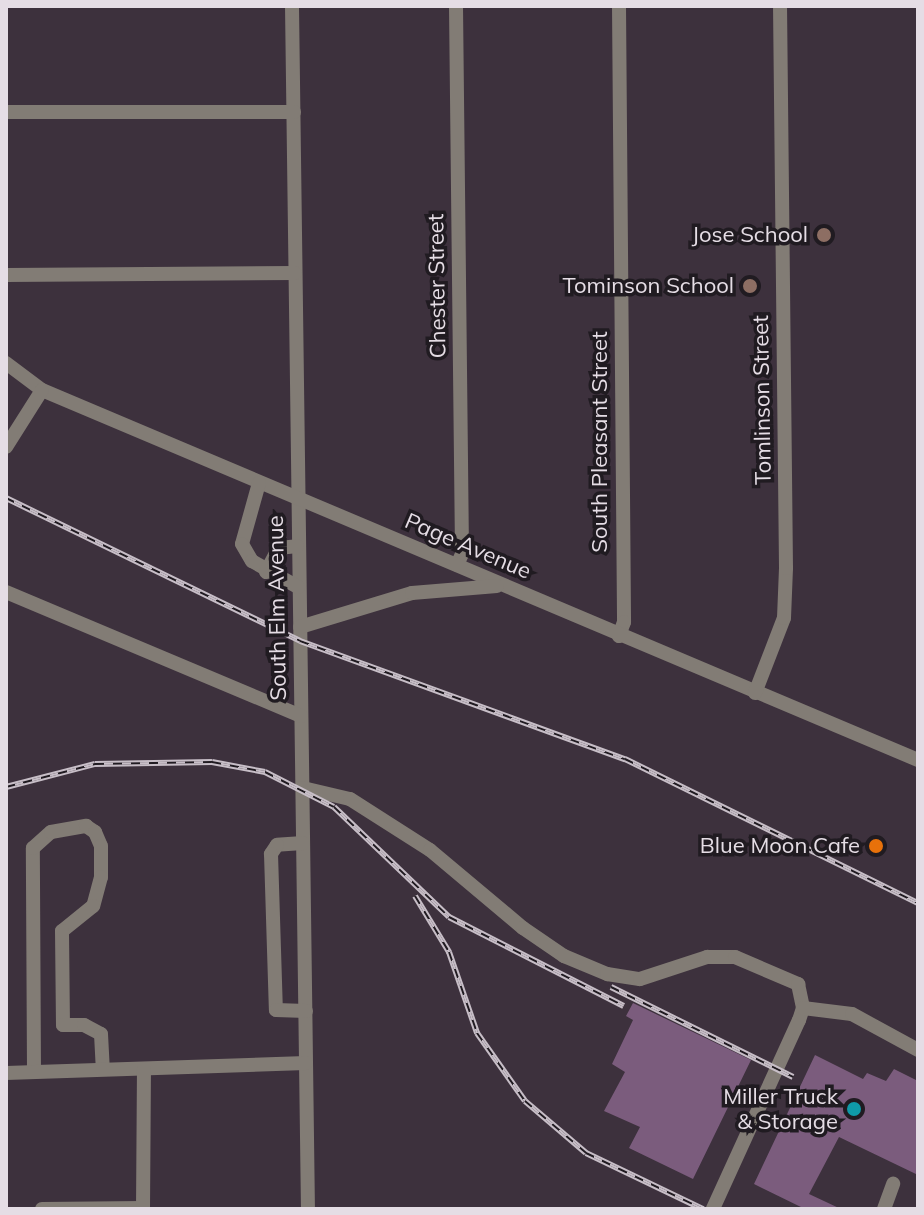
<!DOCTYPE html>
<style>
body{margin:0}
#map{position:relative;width:924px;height:1215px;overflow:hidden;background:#3d313d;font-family:Mulish,sans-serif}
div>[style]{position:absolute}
.building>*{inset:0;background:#7b5c7d}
.minor>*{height:14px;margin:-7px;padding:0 7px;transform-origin:7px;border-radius:7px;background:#827c75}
.rail>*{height:6px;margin-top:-3px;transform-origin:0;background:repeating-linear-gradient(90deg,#201b21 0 9px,#c7bec7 0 18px);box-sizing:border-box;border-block:2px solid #c7bec7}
.dots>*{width:22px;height:22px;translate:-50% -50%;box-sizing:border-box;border:4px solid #201b21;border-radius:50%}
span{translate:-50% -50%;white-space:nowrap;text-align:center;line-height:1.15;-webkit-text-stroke:7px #201b21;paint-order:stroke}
.poi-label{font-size:22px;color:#e5dde5}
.right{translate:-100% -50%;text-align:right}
.street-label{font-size:22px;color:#e5dde5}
.frame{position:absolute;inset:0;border:8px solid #e5dde5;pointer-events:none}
</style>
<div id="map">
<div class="building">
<div style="clip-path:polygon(633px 1003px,751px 1060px,693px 1179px,629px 1148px,640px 1127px,604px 1111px,625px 1072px,612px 1064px,633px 1020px,626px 1016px)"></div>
<div style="clip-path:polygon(815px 1055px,863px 1079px,867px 1073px,886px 1081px,894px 1069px,918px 1081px,918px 1175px,839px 1137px,809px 1194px,841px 1209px,805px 1209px,754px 1184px)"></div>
</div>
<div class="minor">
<div style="left:292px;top:6px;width:1203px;rotate:89.24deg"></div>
<div style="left:456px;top:6px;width:548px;rotate:89.37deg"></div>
<div style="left:462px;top:554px;width:12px;rotate:114deg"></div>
<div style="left:619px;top:6px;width:616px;rotate:89.53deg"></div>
<div style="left:624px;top:622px;width:15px;rotate:110deg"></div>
<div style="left:6px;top:112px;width:288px"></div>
<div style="left:6px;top:275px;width:289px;rotate:-0.4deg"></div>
<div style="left:6px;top:363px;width:45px;rotate:36.9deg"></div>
<div style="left:42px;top:390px;width:951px;rotate:22.9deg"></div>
<div style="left:6px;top:447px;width:67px;rotate:-57.7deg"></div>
<div style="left:259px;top:483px;width:63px;rotate:105.6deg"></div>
<div style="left:242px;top:544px;width:20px;rotate:60deg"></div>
<div style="left:252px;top:561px;width:53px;rotate:29.5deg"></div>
<div style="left:266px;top:572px;width:27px;rotate:-62deg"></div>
<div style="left:279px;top:548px;width:18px;rotate:-6deg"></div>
<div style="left:6px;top:592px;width:320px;rotate:22.8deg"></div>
<div style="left:300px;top:627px;width:117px;rotate:-16.9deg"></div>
<div style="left:412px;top:593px;width:85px;rotate:-4.7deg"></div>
<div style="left:755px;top:693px;width:80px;rotate:-68.9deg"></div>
<div style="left:784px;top:618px;width:50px;rotate:-87.7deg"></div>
<div style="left:786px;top:568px;width:562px;rotate:-90.61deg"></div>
<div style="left:303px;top:788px;width:48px;rotate:13.2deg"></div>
<div style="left:350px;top:799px;width:95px;rotate:32.5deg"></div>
<div style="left:430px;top:850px;width:121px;rotate:40deg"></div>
<div style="left:523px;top:928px;width:50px;rotate:34.3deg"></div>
<div style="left:564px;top:956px;width:47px;rotate:22.7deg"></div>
<div style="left:607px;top:974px;width:33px;rotate:9deg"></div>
<div style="left:640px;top:979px;width:71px;rotate:-18.2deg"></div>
<div style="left:707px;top:957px;width:28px"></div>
<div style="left:735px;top:957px;width:69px;rotate:23.2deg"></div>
<div style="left:798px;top:984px;width:25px;rotate:78deg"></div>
<div style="left:803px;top:1008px;width:13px;rotate:108deg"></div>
<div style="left:799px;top:1020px;width:208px;rotate:114.5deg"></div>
<div style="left:303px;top:843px;width:26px;rotate:176deg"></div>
<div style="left:277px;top:845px;width:11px;rotate:124deg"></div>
<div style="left:271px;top:854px;width:156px;rotate:88.2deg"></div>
<div style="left:276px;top:1010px;width:30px;rotate:2deg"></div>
<div style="left:803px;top:1008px;width:49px;rotate:7deg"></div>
<div style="left:852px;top:1014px;width:75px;rotate:28.6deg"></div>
<div style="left:34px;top:1072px;width:224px;rotate:-90.3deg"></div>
<div style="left:33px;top:848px;width:24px;rotate:-42deg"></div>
<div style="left:51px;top:832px;width:36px;rotate:-10deg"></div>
<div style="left:86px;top:826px;width:11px;rotate:34deg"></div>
<div style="left:95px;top:832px;width:15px;rotate:67deg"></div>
<div style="left:101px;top:846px;width:31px;rotate:90deg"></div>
<div style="left:101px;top:877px;width:30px;rotate:105deg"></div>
<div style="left:93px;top:906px;width:40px;rotate:141deg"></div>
<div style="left:62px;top:931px;width:94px;rotate:89.4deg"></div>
<div style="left:63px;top:1025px;width:21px"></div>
<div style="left:84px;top:1025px;width:19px;rotate:28deg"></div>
<div style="left:101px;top:1034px;width:35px;rotate:87deg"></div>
<div style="left:6px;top:1073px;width:300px;rotate:-1.9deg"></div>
<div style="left:42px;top:1209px;width:101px;rotate:-0.6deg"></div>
<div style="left:143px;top:1209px;width:140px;rotate:-89.6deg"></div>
<div style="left:884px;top:1209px;width:27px;rotate:-70deg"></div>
</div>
<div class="rail">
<div style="left:6px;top:498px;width:327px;rotate:25.9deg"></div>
<div style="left:300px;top:641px;width:346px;rotate:20deg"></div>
<div style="left:625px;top:759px;width:326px;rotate:26.2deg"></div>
<div style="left:6px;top:787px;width:92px;rotate:-14.5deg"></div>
<div style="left:95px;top:764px;width:117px;rotate:-1deg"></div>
<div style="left:212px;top:762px;width:54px;rotate:10.7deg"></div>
<div style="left:265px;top:772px;width:77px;rotate:26.9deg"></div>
<div style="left:334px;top:807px;width:159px;rotate:43.7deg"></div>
<div style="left:449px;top:917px;width:196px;rotate:27deg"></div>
<div style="left:415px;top:896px;width:66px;rotate:58.7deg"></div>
<div style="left:449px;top:952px;width:86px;rotate:70.9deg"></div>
<div style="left:477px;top:1033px;width:83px;rotate:54.8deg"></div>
<div style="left:525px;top:1101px;width:80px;rotate:40.4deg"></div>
<div style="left:586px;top:1153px;width:130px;rotate:25.6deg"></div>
<div style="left:611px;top:987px;width:203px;rotate:26.3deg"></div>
</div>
<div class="dots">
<div style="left:824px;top:235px;background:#8d6e63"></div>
<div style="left:750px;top:286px;background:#8d6e63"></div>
<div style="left:876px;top:846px;background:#e8710a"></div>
<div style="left:854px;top:1109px;background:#0f9aa8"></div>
</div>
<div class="poi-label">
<span class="right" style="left:808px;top:235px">Jose School</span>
<span class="right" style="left:734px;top:286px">Tominson School</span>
<span class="right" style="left:860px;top:846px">Blue Moon Cafe</span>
<span class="right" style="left:838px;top:1109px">Miller Truck<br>&amp; Storage</span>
</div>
<div class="street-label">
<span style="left:437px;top:286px;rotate:-91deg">Chester Street</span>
<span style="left:762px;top:400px;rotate:-91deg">Tomlinson Street</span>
<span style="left:600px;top:442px;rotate:-90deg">South Pleasant Street</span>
<span style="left:468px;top:546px;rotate:23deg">Page Avenue</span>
<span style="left:277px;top:608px;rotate:-91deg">South Elm Avenue</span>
</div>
<div class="frame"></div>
</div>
